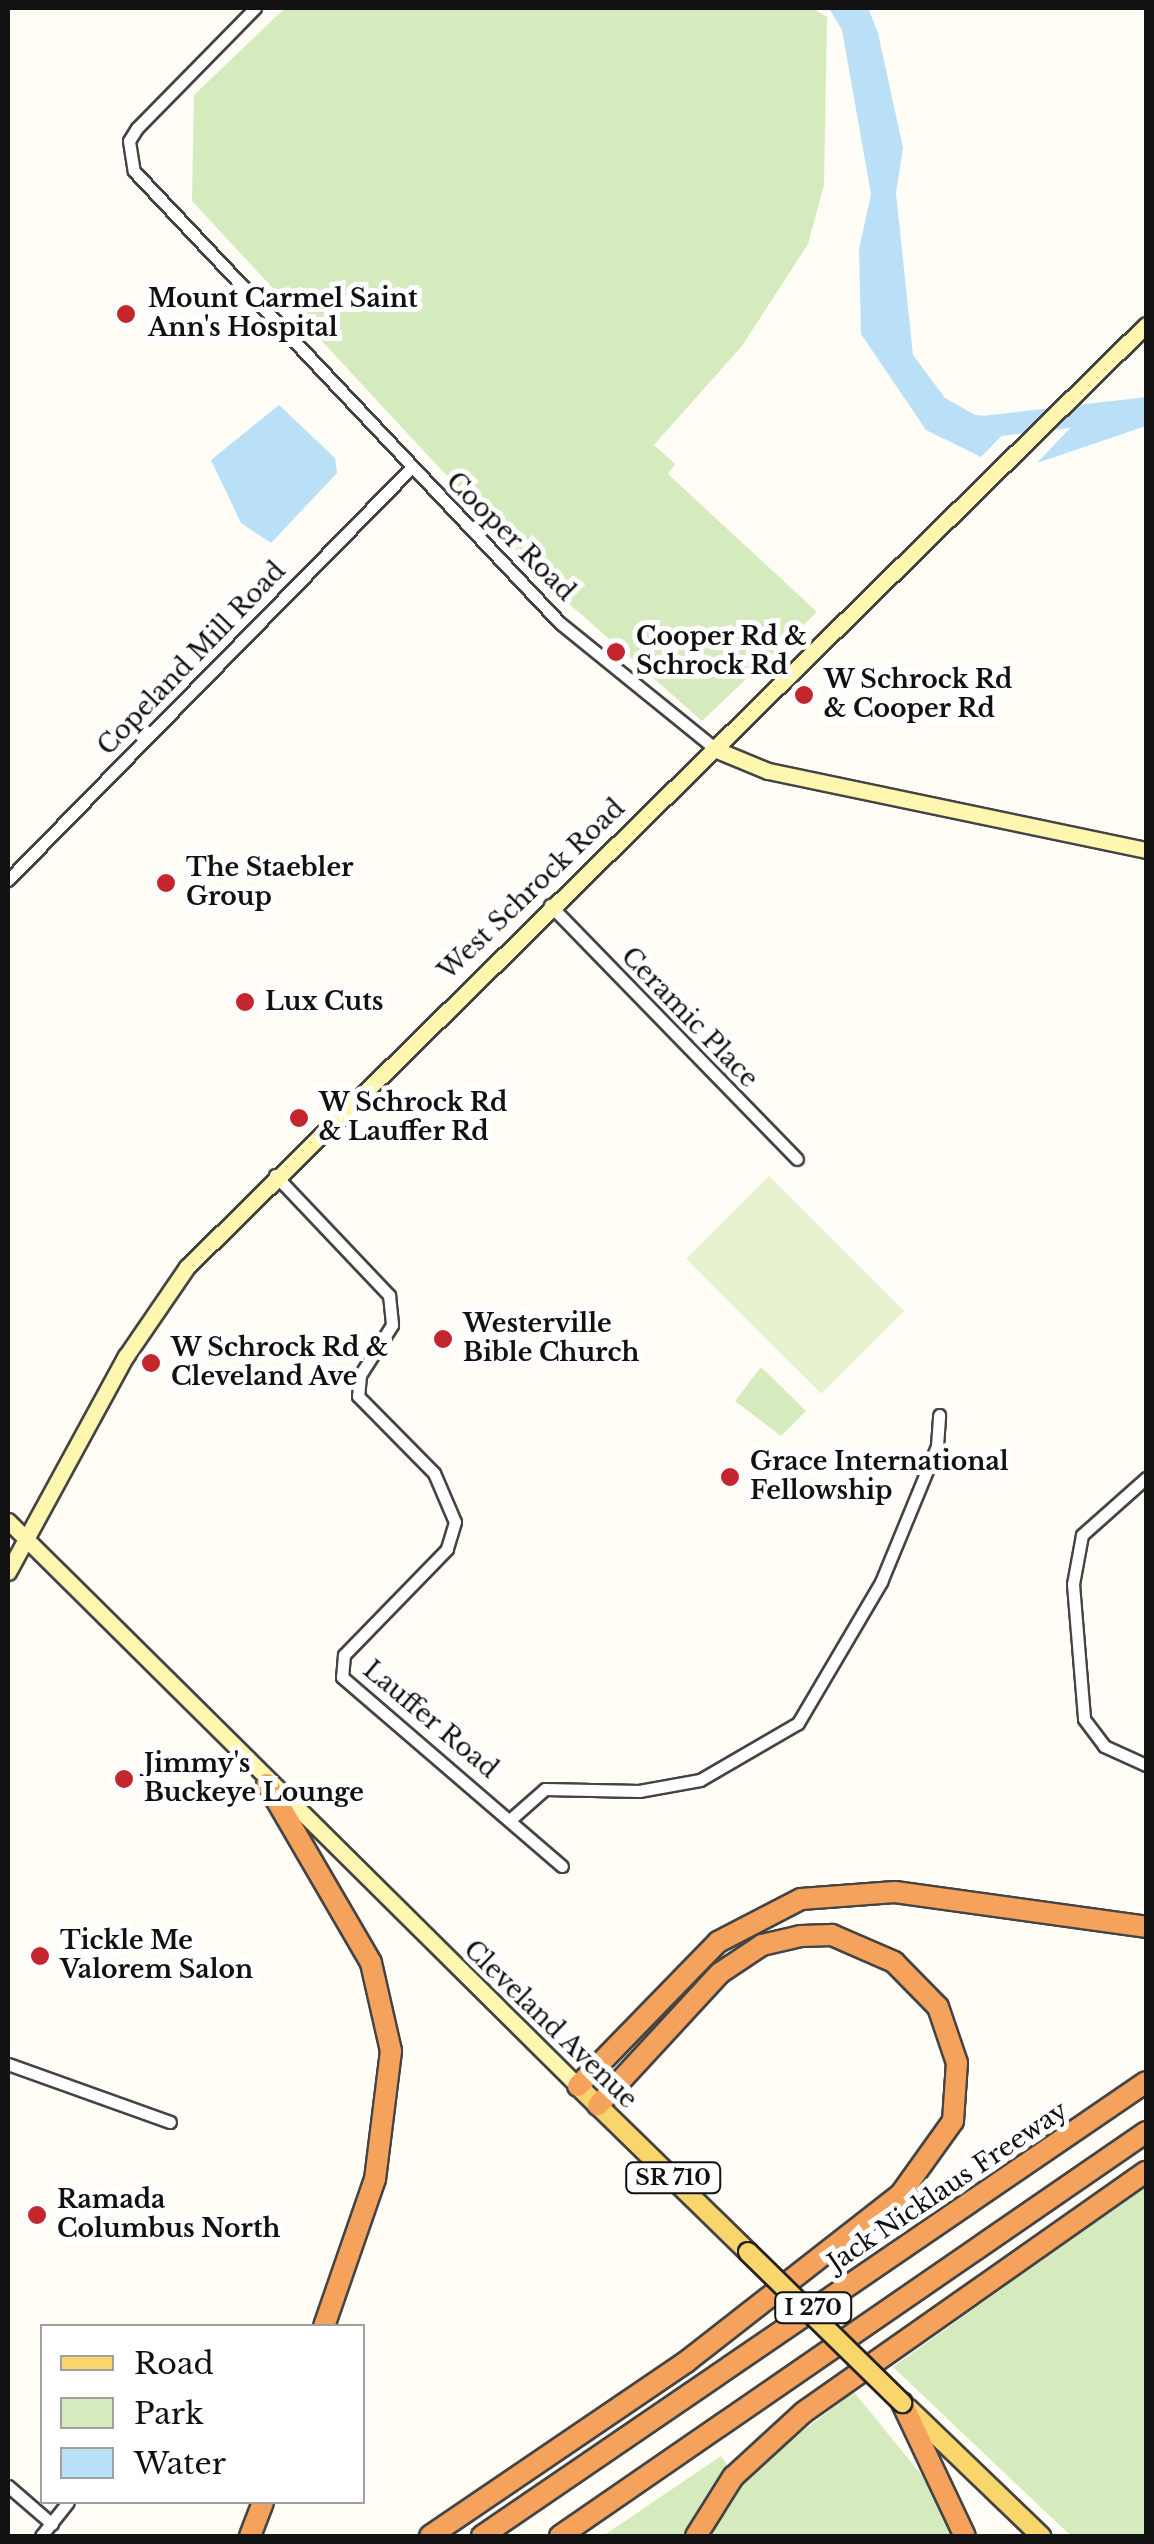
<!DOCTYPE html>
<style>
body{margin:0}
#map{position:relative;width:1154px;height:2544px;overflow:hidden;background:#fffdf5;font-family:"Libre Baskerville",serif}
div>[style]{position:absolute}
.green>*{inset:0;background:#d5ebbd}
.pitch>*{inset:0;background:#e6f2cf;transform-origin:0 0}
.water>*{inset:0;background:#b9e0f7}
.river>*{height:22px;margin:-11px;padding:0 11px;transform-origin:11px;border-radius:11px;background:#b9e0f7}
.roads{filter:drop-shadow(2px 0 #444) drop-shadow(-2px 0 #444) drop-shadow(0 2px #444) drop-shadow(0 -2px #444)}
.street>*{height:11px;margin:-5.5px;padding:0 5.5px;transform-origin:5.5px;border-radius:5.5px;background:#fff}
.secondary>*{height:15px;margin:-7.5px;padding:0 7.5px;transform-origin:7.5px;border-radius:7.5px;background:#fff6b0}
.primary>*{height:18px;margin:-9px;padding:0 9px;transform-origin:9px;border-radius:9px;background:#f9d66b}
.highway>*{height:20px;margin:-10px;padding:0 10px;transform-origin:10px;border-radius:10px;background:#f5a25d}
.bridges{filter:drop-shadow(2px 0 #222) drop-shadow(-2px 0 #222) drop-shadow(0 2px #222) drop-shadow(0 -2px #222)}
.primary-bridge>*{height:18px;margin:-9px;padding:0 9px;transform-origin:9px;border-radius:9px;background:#f9d66b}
.dots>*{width:28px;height:28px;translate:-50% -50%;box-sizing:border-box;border:5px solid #fff;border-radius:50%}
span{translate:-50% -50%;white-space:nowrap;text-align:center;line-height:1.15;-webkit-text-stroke:10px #fff;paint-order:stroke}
.shield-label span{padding:2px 8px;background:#fff;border:2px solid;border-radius:8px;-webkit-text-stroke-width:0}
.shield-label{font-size:22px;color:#111;font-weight:700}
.poi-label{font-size:25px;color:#111;font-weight:700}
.left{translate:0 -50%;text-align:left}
.street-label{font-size:25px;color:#111}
.frame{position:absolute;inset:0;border:10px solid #111;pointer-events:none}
.legend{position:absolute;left:40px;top:2324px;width:325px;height:180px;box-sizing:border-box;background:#fff;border:2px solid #a0a0a0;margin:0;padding:12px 18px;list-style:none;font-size:30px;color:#111}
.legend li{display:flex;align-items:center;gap:20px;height:50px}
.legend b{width:50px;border:2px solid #a0a0a0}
</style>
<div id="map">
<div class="green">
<div style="clip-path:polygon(285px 8px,812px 8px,827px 17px,824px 185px,808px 244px,742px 346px,654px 445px,675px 464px,668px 474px,817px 612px,702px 721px,548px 585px,192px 201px,194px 95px)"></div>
<div style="clip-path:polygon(761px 1367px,806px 1411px,781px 1436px,735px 1401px)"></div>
<div style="clip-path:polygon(1146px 2185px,1146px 2536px,1071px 2536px,893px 2367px)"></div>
<div style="clip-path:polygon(854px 2392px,924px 2478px,956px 2536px,704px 2536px,754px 2468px)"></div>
<div style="clip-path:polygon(721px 2456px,732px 2472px,690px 2536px,603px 2536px)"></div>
</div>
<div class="pitch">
<div style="left:769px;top:1176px;width:191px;height:117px;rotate:45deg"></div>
</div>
<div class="water">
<div style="clip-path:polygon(829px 8px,868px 8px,878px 33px,903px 148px,896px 193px,913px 355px,945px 398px,975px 415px,1018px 419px,981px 457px,926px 430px,861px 334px,859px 250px,871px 194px,842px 30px)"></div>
<div style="clip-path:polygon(1146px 404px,1146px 426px,1037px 463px,1089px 408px)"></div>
<div style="clip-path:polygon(279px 405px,335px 458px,337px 473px,271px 543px,241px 523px,211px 460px)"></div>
</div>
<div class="river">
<div style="left:983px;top:427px;width:164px;rotate:-6.6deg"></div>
</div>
<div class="roads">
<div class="street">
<div style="left:255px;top:8px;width:168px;rotate:134.5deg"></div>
<div style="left:137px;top:128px;width:15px;rotate:122deg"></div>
<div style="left:129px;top:141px;width:30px;rotate:81deg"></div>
<div style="left:134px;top:171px;width:621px;rotate:46.7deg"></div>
<div style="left:560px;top:623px;width:202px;rotate:39deg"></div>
<div style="left:8px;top:880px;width:573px;rotate:-45.64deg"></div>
<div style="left:550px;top:905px;width:354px;rotate:45.8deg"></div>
<div style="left:275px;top:1175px;width:166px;rotate:46.5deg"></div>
<div style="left:389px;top:1295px;width:30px;rotate:84deg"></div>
<div style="left:392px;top:1325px;width:59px;rotate:122.6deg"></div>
<div style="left:360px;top:1375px;width:21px;rotate:95deg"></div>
<div style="left:358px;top:1396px;width:108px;rotate:45.4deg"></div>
<div style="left:434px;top:1473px;width:53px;rotate:66.8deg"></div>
<div style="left:455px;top:1522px;width:28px;rotate:107deg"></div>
<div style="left:447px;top:1549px;width:148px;rotate:134.2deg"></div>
<div style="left:344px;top:1655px;width:22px;rotate:95deg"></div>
<div style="left:342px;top:1677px;width:290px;rotate:40.7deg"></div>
<div style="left:1146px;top:1478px;width:86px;rotate:138.3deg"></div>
<div style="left:1082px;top:1535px;width:50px;rotate:100.4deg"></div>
<div style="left:1073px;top:1584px;width:135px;rotate:85.3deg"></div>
<div style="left:1084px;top:1719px;width:34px;rotate:53deg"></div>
<div style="left:1104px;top:1746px;width:46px;rotate:24.3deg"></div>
<div style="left:512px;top:1818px;width:44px;rotate:-41.3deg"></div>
<div style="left:545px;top:1789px;width:94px;rotate:1.2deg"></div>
<div style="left:639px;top:1791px;width:62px;rotate:-10.2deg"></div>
<div style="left:700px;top:1780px;width:113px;rotate:-30.2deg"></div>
<div style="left:798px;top:1723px;width:164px;rotate:-59.5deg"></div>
<div style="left:881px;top:1582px;width:147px;rotate:-67.6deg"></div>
<div style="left:937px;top:1446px;width:31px;rotate:-86deg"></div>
<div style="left:8px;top:2064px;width:172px;rotate:19.7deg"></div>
<div style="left:8px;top:2486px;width:58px;rotate:40.8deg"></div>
<div style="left:41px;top:2536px;width:43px;rotate:-51.5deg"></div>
</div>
<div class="secondary">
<div style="left:717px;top:750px;width:55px;rotate:22.4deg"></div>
<div style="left:768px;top:771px;width:386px;rotate:11.8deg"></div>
<div style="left:8px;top:1521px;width:803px;rotate:44.75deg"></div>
<div style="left:8px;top:1572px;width:246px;rotate:-61.4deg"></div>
<div style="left:126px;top:1356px;width:108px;rotate:-55.6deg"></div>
<div style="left:187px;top:1267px;width:1344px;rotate:-44.49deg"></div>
</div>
<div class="primary">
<div style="left:578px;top:2086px;width:238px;rotate:44.3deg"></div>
<div style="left:908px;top:2408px;width:185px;rotate:43.9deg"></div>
</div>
<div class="highway">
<div style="left:267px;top:1784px;width:207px;rotate:59.8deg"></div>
<div style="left:371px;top:1963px;width:90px;rotate:77.2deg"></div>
<div style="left:391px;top:2051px;width:129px;rotate:97.1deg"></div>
<div style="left:375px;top:2179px;width:156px;rotate:109.1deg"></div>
<div style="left:578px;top:2086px;width:201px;rotate:-45.8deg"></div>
<div style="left:718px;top:1942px;width:93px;rotate:-27.4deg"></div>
<div style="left:801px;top:1899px;width:94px;rotate:-4.3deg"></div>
<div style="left:895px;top:1892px;width:253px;rotate:7.9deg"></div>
<div style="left:902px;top:2403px;width:147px;rotate:64.7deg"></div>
<div style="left:250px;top:2536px;width:36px;rotate:-69deg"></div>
<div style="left:430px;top:2536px;width:310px;rotate:-34.2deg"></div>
<div style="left:686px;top:2362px;width:271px;rotate:-38deg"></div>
<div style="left:900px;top:2195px;width:91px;rotate:-54.4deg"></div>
<div style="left:953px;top:2121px;width:58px;rotate:-86.1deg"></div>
<div style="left:957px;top:2063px;width:59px;rotate:-108.7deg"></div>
<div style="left:938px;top:2007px;width:63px;rotate:-134.4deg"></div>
<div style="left:894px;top:1962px;width:68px;rotate:-156.5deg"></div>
<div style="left:832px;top:1935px;width:31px;rotate:178deg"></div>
<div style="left:801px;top:1936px;width:40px;rotate:167deg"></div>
<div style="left:762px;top:1945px;width:50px;rotate:146.3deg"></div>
<div style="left:720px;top:1973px;width:180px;rotate:132.7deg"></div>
<div style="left:482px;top:2536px;width:804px;rotate:-34.36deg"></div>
<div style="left:560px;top:2536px;width:712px;rotate:-34.58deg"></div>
<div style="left:696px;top:2536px;width:70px;rotate:-57.9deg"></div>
<div style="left:733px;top:2477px;width:96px;rotate:-42.5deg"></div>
<div style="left:804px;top:2412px;width:418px;rotate:-35.1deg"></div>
</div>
</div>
<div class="bridges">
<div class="primary-bridge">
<div style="left:748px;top:2252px;width:216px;rotate:44.4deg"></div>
</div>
</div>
<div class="dots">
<div style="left:126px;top:314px;background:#c4262e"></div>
<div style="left:616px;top:652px;background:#c4262e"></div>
<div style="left:804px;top:695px;background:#c4262e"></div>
<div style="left:166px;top:883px;background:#c4262e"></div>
<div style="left:245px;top:1002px;background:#c4262e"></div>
<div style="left:299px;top:1118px;background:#c4262e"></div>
<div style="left:443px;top:1339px;background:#c4262e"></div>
<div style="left:151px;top:1363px;background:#c4262e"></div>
<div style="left:730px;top:1477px;background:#c4262e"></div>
<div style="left:124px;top:1779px;background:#c4262e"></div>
<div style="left:40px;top:1956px;background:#c4262e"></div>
<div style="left:37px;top:2215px;background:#c4262e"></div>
</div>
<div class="shield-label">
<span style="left:673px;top:2178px">SR 710</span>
<span style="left:813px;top:2308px">I 270</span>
</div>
<div class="poi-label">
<span class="left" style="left:148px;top:314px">Mount Carmel Saint<br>Ann's Hospital</span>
<span class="left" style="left:636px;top:652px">Cooper Rd &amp;<br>Schrock Rd</span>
<span class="left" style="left:824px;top:695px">W Schrock Rd<br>&amp; Cooper Rd</span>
<span class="left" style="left:186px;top:883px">The Staebler<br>Group</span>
<span class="left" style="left:265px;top:1002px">Lux Cuts</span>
<span class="left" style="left:319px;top:1118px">W Schrock Rd<br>&amp; Lauffer Rd</span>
<span class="left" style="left:463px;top:1339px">Westerville<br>Bible Church</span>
<span class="left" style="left:171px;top:1363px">W Schrock Rd &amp;<br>Cleveland Ave</span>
<span class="left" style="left:750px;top:1477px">Grace International<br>Fellowship</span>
<span class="left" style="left:144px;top:1779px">Jimmy's<br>Buckeye Lounge</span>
<span class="left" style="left:60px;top:1956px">Tickle Me<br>Valorem Salon</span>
<span class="left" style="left:57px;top:2215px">Ramada<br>Columbus North</span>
</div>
<div class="street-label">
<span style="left:510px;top:537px;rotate:45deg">Cooper Road</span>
<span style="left:192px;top:659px;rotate:-46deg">Copeland Mill Road</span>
<span style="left:532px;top:890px;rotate:-44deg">West Schrock Road</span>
<span style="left:689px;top:1018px;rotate:46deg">Ceramic Place</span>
<span style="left:430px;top:1720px;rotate:40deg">Lauffer Road</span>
<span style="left:550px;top:2025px;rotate:44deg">Cleveland Avenue</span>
<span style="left:948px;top:2187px;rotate:-34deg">Jack Nicklaus Freeway</span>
</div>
<div class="frame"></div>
<ul class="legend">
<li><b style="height:12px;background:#f9d66b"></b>Road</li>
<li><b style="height:28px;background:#d5ebbd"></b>Park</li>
<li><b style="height:28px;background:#b9e0f7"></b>Water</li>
</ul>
</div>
